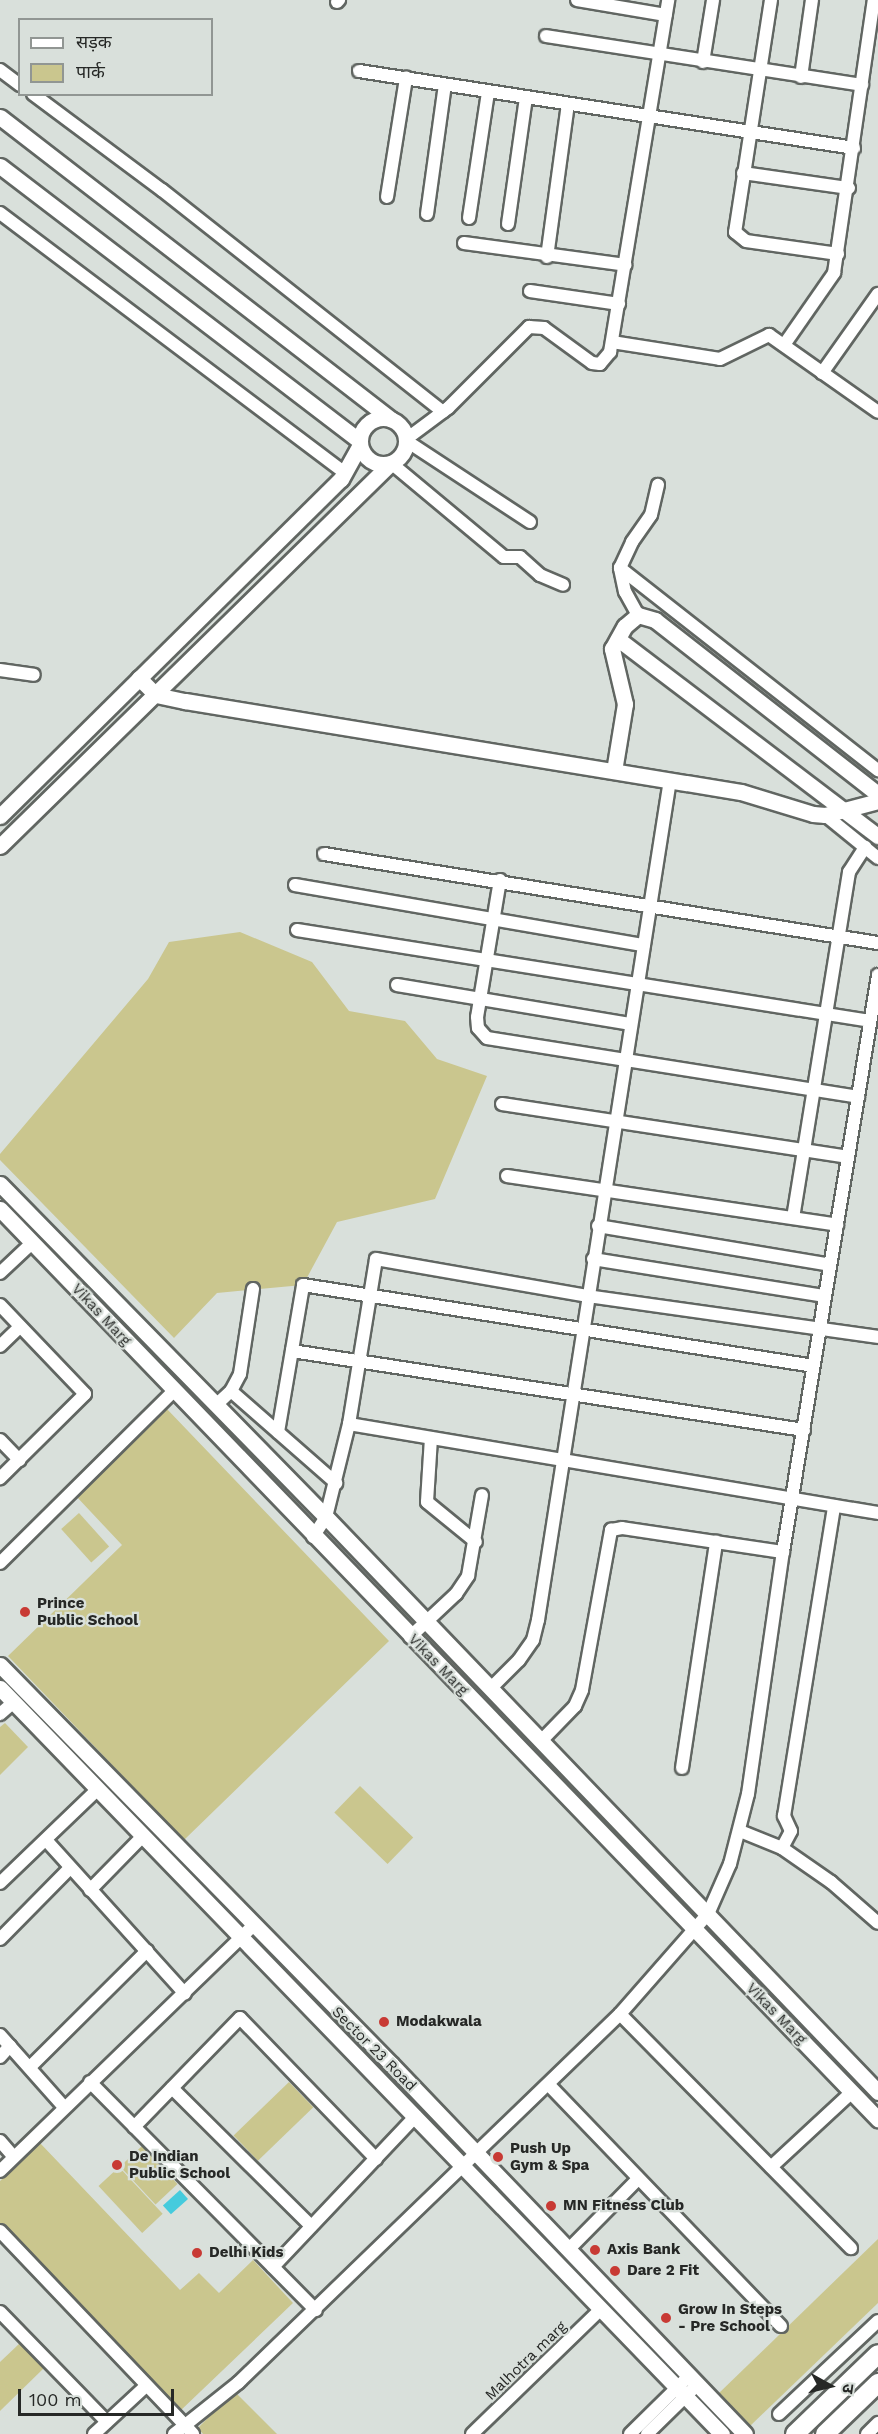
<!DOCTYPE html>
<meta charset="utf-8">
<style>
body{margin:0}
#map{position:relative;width:878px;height:2434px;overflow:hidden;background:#d9e0db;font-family:"Work Sans","Noto Sans Devanagari",sans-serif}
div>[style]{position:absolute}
.green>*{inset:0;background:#cac68e;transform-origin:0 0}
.water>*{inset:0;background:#45cbdd;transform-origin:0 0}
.roads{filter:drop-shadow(2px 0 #616662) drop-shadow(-2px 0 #616662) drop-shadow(0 2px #616662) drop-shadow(0 -2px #616662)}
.minor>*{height:12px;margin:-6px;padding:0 6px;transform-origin:6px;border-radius:6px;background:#fff}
.tertiary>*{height:15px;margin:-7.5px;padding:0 7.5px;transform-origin:7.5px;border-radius:7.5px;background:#fff}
.tertiary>.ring{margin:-7.5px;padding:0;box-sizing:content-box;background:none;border:15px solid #fff;border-radius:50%}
.secondary>*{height:18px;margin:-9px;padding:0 9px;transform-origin:9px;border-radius:9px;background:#fff}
.dots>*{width:16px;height:16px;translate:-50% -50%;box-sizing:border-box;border:3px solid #d9e0db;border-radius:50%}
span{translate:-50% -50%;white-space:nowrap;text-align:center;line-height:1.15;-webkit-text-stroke:4.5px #d9e0db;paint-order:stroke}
.street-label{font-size:15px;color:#262826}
.poi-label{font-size:15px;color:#262826;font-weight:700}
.left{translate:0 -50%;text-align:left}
.legend{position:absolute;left:18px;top:18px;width:195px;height:78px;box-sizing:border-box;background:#d9e0db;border:2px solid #919693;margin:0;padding:8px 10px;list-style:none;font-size:18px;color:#262826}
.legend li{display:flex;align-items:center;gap:12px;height:30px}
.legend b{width:30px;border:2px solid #919693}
.north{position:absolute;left:800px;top:2356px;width:60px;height:60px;-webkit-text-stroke:4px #d9e0db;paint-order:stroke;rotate:98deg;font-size:16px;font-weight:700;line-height:24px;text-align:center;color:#262826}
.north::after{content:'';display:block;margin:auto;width:21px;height:27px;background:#262826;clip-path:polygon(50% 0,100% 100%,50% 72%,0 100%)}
.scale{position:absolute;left:18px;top:2389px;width:156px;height:27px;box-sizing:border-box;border:3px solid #262826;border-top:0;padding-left:8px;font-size:18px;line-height:21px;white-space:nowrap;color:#262826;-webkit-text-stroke:4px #d9e0db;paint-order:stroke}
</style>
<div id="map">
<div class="green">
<div style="clip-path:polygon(240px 932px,312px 962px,349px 1011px,405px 1021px,437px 1059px,487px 1076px,435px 1199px,337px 1222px,303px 1285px,217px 1293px,174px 1338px,0 1160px,0 1154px,148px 979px,169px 942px)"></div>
<div style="clip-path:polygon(166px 1408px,389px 1641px,184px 1840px,8px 1656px,122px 1545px,75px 1495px)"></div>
<div style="left:79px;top:1513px;width:45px;height:24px;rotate:48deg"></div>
<div style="clip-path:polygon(5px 1723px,28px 1747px,0 1775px,0 1727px)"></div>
<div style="left:360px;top:1786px;width:74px;height:37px;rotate:44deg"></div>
<div style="left:289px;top:2082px;width:35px;height:77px;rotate:46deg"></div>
<div style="clip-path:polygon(40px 2143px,180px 2290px,199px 2273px,219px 2293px,253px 2260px,293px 2303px,179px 2412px,0 2224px,0 2181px)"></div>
<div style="left:142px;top:2146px;width:52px;height:30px;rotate:47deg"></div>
<div style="left:119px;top:2167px;width:64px;height:28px;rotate:47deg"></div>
<div style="clip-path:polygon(878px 2239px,878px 2303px,749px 2427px,718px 2394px)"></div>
<div style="clip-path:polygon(20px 2343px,44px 2368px,0 2411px,0 2362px)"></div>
<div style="clip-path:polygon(234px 2391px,277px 2434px,203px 2434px,198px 2428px)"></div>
</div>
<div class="water">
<div style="left:180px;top:2190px;width:12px;height:23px;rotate:48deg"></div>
</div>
<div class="roads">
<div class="minor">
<div style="left:577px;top:0;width:90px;rotate:9.6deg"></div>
<div style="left:771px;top:0;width:235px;rotate:98.8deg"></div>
<div style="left:735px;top:232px;width:14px;rotate:39deg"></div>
<div style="left:746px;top:241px;width:93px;rotate:8deg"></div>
<div style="left:337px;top:2px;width:3px;rotate:-45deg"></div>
<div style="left:546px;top:36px;width:320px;rotate:8.8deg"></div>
<div style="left:703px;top:62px;width:63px;rotate:-80.8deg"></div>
<div style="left:0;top:70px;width:25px;rotate:37deg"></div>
<div style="left:359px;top:71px;width:501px;rotate:8.84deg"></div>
<div style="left:801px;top:77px;width:78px;rotate:-81.9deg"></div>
<div style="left:33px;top:94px;width:161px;rotate:36.7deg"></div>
<div style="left:162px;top:190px;width:358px;rotate:38.3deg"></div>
<div style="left:743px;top:173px;width:107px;rotate:8.1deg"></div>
<div style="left:387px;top:197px;width:121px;rotate:-80.9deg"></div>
<div style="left:0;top:213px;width:432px;rotate:37deg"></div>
<div style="left:427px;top:214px;width:130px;rotate:-82.1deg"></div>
<div style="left:469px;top:218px;width:127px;rotate:-81.4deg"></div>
<div style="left:508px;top:224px;width:128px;rotate:-81.9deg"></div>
<div style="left:464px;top:243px;width:163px;rotate:7.7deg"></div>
<div style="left:547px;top:257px;width:154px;rotate:-82.2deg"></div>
<div style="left:530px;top:291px;width:90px;rotate:8.3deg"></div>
<div style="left:612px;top:342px;width:109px;rotate:8.9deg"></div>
<div style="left:720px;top:359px;width:55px;rotate:-26.1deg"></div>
<div style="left:769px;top:335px;width:133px;rotate:35.2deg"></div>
<div style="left:784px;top:345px;width:88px;rotate:-55.2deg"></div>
<div style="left:834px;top:273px;width:276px;rotate:-81.7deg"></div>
<div style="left:822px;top:373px;width:97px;rotate:-54.7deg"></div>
<div style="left:391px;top:463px;width:147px;rotate:39.8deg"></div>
<div style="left:504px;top:557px;width:16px"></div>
<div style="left:520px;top:557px;width:27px;rotate:42deg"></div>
<div style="left:540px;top:575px;width:25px;rotate:23deg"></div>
<div style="left:530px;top:522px;width:149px;rotate:-146.7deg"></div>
<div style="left:405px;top:440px;width:54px;rotate:-36.7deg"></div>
<div style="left:448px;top:408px;width:115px;rotate:-45deg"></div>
<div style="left:529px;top:327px;width:15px;rotate:4deg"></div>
<div style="left:544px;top:328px;width:59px;rotate:36.1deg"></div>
<div style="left:592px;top:363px;width:8px;rotate:7deg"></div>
<div style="left:600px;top:364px;width:16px;rotate:-50deg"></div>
<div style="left:610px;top:352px;width:357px;rotate:-80.6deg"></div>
<div style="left:620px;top:568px;width:328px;rotate:38.1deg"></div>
<div style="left:638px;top:615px;width:26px;rotate:-119deg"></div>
<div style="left:625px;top:592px;width:25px;rotate:-102deg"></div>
<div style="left:620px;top:568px;width:29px;rotate:-65deg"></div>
<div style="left:632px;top:542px;width:33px;rotate:-55deg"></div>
<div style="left:651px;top:515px;width:31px;rotate:-77deg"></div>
<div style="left:0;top:670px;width:34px;rotate:8deg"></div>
<div style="left:825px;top:815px;width:68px;rotate:39.1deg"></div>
<div style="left:324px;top:854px;width:561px;rotate:9.13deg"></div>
<div style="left:500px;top:880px;width:139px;rotate:99.5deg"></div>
<div style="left:477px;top:1017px;width:11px;rotate:85deg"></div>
<div style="left:478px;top:1028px;width:13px;rotate:48deg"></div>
<div style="left:487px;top:1038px;width:376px;rotate:9deg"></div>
<div style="left:295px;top:885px;width:354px;rotate:9.8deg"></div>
<div style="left:297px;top:930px;width:580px;rotate:9.02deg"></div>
<div style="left:397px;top:985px;width:236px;rotate:9.5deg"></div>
<div style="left:502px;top:1104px;width:349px;rotate:8.7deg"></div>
<div style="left:507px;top:1176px;width:334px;rotate:8.4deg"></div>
<div style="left:793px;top:1218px;width:351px;rotate:-80.8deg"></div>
<div style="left:849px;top:872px;width:30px;rotate:-57deg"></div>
<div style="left:598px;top:1226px;width:235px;rotate:9.5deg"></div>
<div style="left:593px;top:1259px;width:235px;rotate:9.1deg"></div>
<div style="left:0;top:1273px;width:44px;rotate:-43.2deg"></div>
<div style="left:0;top:1305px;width:123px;rotate:46.3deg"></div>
<div style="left:85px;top:1394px;width:120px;rotate:135.3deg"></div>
<div style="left:0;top:1346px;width:28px;rotate:-44deg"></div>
<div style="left:292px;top:1351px;width:518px;rotate:8.77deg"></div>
<div style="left:231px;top:1391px;width:140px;rotate:41.2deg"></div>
<div style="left:216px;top:1405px;width:21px;rotate:-43deg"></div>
<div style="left:231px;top:1391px;width:19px;rotate:-62deg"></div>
<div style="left:240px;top:1374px;width:86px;rotate:-81.3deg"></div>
<div style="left:349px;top:1424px;width:536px;rotate:9.55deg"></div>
<div style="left:278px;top:1432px;width:149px;rotate:-80.3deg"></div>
<div style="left:303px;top:1285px;width:517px;rotate:9.01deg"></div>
<div style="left:431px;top:1438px;width:64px;rotate:93.6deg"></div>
<div style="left:427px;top:1502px;width:63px;rotate:39.2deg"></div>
<div style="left:0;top:1440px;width:28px;rotate:46deg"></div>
<div style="left:313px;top:1537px;width:24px;rotate:-57deg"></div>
<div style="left:326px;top:1517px;width:96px;rotate:-76.1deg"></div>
<div style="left:349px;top:1424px;width:167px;rotate:-80.7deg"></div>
<div style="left:376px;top:1259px;width:214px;rotate:9.9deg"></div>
<div style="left:587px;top:1296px;width:294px;rotate:8deg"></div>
<div style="left:0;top:1563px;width:243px;rotate:-44.7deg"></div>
<div style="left:410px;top:1637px;width:63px;rotate:-43.1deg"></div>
<div style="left:456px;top:1594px;width:22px;rotate:-56deg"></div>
<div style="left:468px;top:1576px;width:82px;rotate:-80.2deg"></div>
<div style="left:490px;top:1689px;width:41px;rotate:-45deg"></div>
<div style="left:519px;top:1660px;width:24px;rotate:-55deg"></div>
<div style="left:533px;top:1640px;width:21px;rotate:-76deg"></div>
<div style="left:538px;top:1620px;width:850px;rotate:-81.07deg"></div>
<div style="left:0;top:1714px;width:18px;rotate:-41deg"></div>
<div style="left:541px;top:1741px;width:49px;rotate:-45.8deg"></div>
<div style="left:575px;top:1706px;width:17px;rotate:-66deg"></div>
<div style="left:582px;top:1690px;width:163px;rotate:-79.7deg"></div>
<div style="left:611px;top:1530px;width:11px;rotate:-10deg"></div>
<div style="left:622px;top:1528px;width:163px;rotate:8.5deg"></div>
<div style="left:682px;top:1768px;width:229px;rotate:-81.4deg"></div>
<div style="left:740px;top:1831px;width:45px;rotate:22deg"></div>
<div style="left:782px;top:1848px;width:60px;rotate:34.8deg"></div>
<div style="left:831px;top:1882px;width:62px;rotate:41.1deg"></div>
<div style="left:46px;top:1840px;width:207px;rotate:47.9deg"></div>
<div style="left:782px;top:1848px;width:19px;rotate:-62deg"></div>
<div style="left:791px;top:1831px;width:17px;rotate:-115deg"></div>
<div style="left:784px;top:1816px;width:314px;rotate:-80.8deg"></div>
<div style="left:0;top:1883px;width:133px;rotate:-43.8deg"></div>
<div style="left:90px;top:1890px;width:73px;rotate:-45.6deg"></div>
<div style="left:0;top:1939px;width:100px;rotate:-45.4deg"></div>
<div style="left:620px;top:2014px;width:329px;rotate:45.4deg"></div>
<div style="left:0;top:2035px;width:96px;rotate:48.4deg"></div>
<div style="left:0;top:2057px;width:15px;rotate:-48deg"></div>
<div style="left:30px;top:2067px;width:165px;rotate:-44.8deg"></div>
<div style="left:90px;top:2082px;width:321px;rotate:45.3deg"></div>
<div style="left:548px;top:2084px;width:336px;rotate:46.1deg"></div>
<div style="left:172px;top:2088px;width:196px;rotate:44.8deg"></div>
<div style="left:134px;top:2127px;width:152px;rotate:-45.8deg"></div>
<div style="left:240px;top:2018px;width:196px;rotate:46deg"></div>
<div style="left:0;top:2141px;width:21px;rotate:49deg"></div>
<div style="left:771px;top:2167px;width:110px;rotate:-42.8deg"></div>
<div style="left:0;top:2171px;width:352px;rotate:-44.1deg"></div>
<div style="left:0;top:2231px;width:280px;rotate:46.4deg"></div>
<div style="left:568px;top:2250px;width:100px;rotate:-45.4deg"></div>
<div style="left:273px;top:2267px;width:208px;rotate:-46.6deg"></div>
<div style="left:0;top:2312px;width:153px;rotate:45.8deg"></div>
<div style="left:779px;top:2414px;width:136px;rotate:-43.2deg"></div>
<div style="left:94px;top:2434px;width:69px;rotate:-42.7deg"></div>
<div style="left:174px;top:2434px;width:82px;rotate:-38.6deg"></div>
<div style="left:238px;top:2383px;width:531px;rotate:-44.01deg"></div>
<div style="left:620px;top:2014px;width:133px;rotate:-48.7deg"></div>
<div style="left:708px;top:1914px;width:55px;rotate:-66.3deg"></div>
<div style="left:730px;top:1864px;width:72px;rotate:-75.6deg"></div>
<div style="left:748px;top:1794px;width:245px;rotate:-81.8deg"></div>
<div style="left:783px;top:1552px;width:585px;rotate:-80.65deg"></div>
<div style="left:472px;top:2434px;width:180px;rotate:-44.1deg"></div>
<div style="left:630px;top:2434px;width:83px;rotate:-44.5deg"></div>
<div style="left:647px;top:2434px;width:70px;rotate:-44.4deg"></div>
<div style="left:867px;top:2434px;width:16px;rotate:-45deg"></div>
</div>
<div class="tertiary">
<div style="left:0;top:117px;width:494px;rotate:37.7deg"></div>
<div style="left:0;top:166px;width:452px;rotate:37.4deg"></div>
<div class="ring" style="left:360px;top:418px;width:31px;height:31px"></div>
<div style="left:618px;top:639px;width:326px;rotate:37.2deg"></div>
<div style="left:139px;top:678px;width:24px;rotate:45deg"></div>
<div style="left:156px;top:695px;width:30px;rotate:12deg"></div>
<div style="left:185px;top:701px;width:563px;rotate:9.3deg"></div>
<div style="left:741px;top:792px;width:75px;rotate:17deg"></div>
<div style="left:813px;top:814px;width:12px;rotate:5deg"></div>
<div style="left:825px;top:815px;width:55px;rotate:-14.8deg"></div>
<div style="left:614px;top:771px;width:68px;rotate:-80.7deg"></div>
<div style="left:625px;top:704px;width:57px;rotate:-103.3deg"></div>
<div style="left:612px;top:649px;width:26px;rotate:-61deg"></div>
<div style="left:625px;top:626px;width:17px;rotate:-40deg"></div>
<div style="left:638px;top:615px;width:18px;rotate:16deg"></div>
<div style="left:655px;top:620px;width:283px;rotate:38deg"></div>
<div style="left:0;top:816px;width:479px;rotate:-44.7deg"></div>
<div style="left:341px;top:479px;width:39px;rotate:-61deg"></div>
<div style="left:0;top:846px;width:547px;rotate:-44.41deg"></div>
<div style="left:0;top:1184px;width:466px;rotate:45.6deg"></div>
<div style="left:326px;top:1517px;width:797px;rotate:46.17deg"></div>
<div style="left:0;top:1209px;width:1265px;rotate:46.03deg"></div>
<div style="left:0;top:1665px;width:559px;rotate:45.58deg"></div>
<div style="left:391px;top:2064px;width:512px;rotate:46.27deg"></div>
<div style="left:0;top:1688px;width:1038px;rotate:45.94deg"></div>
</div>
<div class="secondary">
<div style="left:795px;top:2434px;width:115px;rotate:-43.9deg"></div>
<div style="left:825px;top:2434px;width:74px;rotate:-43.9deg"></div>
</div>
</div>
<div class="dots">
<div style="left:25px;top:1612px;background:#c83a34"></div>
<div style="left:384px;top:2022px;background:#c83a34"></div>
<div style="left:498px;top:2157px;background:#c83a34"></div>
<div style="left:117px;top:2165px;background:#c83a34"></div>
<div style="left:551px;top:2206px;background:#c83a34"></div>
<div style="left:595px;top:2250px;background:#c83a34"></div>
<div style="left:197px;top:2253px;background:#c83a34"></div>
<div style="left:615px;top:2271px;background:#c83a34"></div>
<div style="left:666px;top:2318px;background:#c83a34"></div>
</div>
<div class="street-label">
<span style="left:101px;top:1315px;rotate:47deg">Vikas Marg</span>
<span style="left:438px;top:1665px;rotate:46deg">Vikas Marg</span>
<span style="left:776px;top:2014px;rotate:46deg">Vikas Marg</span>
<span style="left:374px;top:2049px;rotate:45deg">Sector 23 Road</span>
<span style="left:526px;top:2361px;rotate:-44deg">Malhotra marg</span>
</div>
<div class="poi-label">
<span class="left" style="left:37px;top:1612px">Prince<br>Public School</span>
<span class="left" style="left:396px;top:2022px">Modakwala</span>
<span class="left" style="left:510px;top:2157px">Push Up<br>Gym &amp; Spa</span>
<span class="left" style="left:129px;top:2165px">De Indian<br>Public School</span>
<span class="left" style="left:563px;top:2206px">MN Fitness Club</span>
<span class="left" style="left:607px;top:2250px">Axis Bank</span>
<span class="left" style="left:209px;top:2253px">Delhi Kids</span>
<span class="left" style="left:627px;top:2271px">Dare 2 Fit</span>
<span class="left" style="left:678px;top:2318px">Grow In Steps<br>- Pre School</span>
</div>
<ul class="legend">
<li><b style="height:8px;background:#fff"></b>सड़क</li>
<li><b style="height:16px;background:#cac68e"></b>पार्क</li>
</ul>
<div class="north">उ</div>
<div class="scale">100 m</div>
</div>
